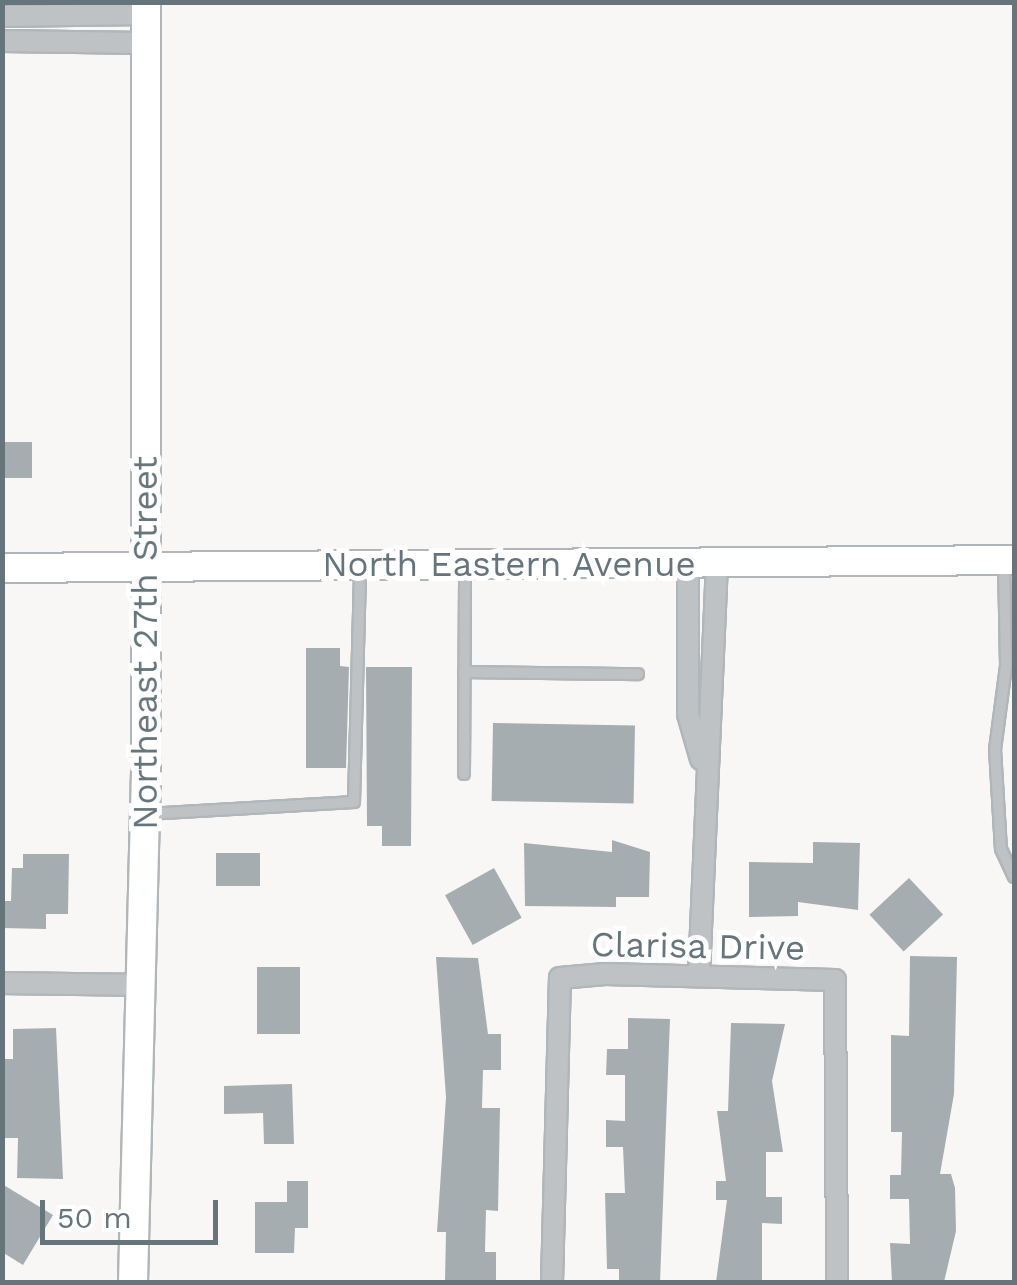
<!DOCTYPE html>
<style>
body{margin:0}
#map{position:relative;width:1017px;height:1285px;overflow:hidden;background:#f8f7f5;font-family:"Work Sans",sans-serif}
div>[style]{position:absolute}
.building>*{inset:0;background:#a5adb1;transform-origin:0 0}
.roads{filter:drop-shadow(2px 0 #b0b6b9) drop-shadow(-2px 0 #b0b6b9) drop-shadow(0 2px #b0b6b9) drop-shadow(0 -2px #b0b6b9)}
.lane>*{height:10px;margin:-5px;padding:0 5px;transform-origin:5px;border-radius:5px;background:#bec2c4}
.street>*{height:20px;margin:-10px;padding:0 10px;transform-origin:10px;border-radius:10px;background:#bec2c4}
.secondary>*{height:28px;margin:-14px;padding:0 14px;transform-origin:14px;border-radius:14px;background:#fff}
span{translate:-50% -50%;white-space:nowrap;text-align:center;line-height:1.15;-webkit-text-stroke:10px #fff;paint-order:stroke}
.street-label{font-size:35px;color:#66757c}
.frame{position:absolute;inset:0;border:5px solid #66757c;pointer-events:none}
.scale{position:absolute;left:40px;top:1200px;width:178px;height:45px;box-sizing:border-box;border:5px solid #66757c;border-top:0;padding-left:12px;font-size:30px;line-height:35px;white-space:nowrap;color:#66757c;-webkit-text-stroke:8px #fff;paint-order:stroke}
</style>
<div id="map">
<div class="building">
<div style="left:2px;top:442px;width:30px;height:36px"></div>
<div style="clip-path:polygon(306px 648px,340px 648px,340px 666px,349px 667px,346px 768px,306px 768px)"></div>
<div style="clip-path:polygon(366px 667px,412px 667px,411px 846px,382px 846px,382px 826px,367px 826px)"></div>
<div style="left:493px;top:723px;width:142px;height:78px;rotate:1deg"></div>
<div style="clip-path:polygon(612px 840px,650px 852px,649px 897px,616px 897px,616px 907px,525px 906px,524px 843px,612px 852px)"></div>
<div style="clip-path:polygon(813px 842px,860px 843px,858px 910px,798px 902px,798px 916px,749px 917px,749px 862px,813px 863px)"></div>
<div style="left:216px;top:853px;width:44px;height:33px"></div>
<div style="clip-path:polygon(23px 854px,69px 854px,68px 914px,46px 914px,46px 929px,2px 928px,2px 901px,11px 901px,12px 868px,23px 868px)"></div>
<div style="left:494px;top:868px;width:57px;height:56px;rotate:61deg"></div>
<div style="left:909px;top:878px;width:50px;height:54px;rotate:47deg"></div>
<div style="clip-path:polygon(910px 956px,957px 957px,954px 1094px,940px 1174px,951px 1174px,955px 1188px,956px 1231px,944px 1282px,892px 1282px,890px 1243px,910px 1244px,909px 1199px,890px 1199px,890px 1175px,901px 1175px,902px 1132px,891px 1132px,891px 1035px,909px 1036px)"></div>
<div style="clip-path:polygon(436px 957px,478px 958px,488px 1034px,501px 1034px,501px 1070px,483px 1070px,482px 1108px,500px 1108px,498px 1211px,486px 1210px,485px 1252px,496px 1252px,496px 1282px,445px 1282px,446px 1232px,437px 1232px,446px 1097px)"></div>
<div style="left:257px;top:967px;width:43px;height:67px"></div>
<div style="clip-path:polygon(628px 1018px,670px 1019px,660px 1282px,619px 1282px,619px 1269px,607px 1269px,605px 1193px,625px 1193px,623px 1147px,606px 1147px,606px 1120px,625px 1121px,625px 1075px,606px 1075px,607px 1049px,628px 1049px)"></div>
<div style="clip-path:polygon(731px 1023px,785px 1024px,772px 1081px,783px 1152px,766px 1152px,766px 1197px,782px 1197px,782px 1224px,762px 1223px,762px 1282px,716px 1282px,727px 1200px,716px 1200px,716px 1181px,726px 1181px,717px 1111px,728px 1111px)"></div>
<div style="clip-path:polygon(56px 1028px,63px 1179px,17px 1178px,18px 1138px,2px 1138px,2px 1059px,13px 1059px,13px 1029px)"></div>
<div style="clip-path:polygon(292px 1084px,294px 1144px,264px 1144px,263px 1113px,224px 1114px,224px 1086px)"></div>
<div style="clip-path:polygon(287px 1181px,308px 1181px,308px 1228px,295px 1228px,294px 1253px,255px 1253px,255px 1202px,287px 1202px)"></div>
<div style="clip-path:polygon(2px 1184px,53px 1215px,23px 1265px,2px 1252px)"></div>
</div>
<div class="roads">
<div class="lane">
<div style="left:1004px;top:561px;width:105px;rotate:88.9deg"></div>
<div style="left:1006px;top:666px;width:84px;rotate:97.5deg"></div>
<div style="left:995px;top:749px;width:100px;rotate:86.6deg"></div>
<div style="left:1001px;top:849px;width:31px;rotate:65deg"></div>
<div style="left:464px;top:672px;width:174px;rotate:0.7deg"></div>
<div style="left:464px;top:774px;width:209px;rotate:-89.7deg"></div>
<div style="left:147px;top:814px;width:207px;rotate:-3.3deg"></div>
<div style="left:354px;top:802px;width:236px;rotate:-88.5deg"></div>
</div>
<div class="street">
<div style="left:2px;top:16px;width:144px;rotate:-0.8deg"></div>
<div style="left:2px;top:41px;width:144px;rotate:0.8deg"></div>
<div style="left:688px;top:563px;width:151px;rotate:90deg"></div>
<div style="left:688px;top:714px;width:47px;rotate:73.9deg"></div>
<div style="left:699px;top:975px;width:412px;rotate:-87.5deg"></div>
<div style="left:2px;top:983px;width:139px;rotate:0.8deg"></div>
<div style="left:552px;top:1282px;width:304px;rotate:-88.5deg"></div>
<div style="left:560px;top:978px;width:45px;rotate:-5.1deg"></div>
<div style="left:605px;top:974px;width:230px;rotate:1.5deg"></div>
<div style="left:835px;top:980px;width:302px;rotate:89.6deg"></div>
</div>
<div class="secondary">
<div style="left:2px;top:568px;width:1012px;rotate:-0.45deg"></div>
<div style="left:133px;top:1282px;width:509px;rotate:-88.54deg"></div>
<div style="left:146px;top:773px;width:771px;rotate:-90deg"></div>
</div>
</div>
<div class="street-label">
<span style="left:509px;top:564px">North Eastern Avenue</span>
<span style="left:145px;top:643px;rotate:-90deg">Northeast 27th Street</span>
<span style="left:698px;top:946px;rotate:1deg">Clarisa Drive</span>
</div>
<div class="frame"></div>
<div class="scale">50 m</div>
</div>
